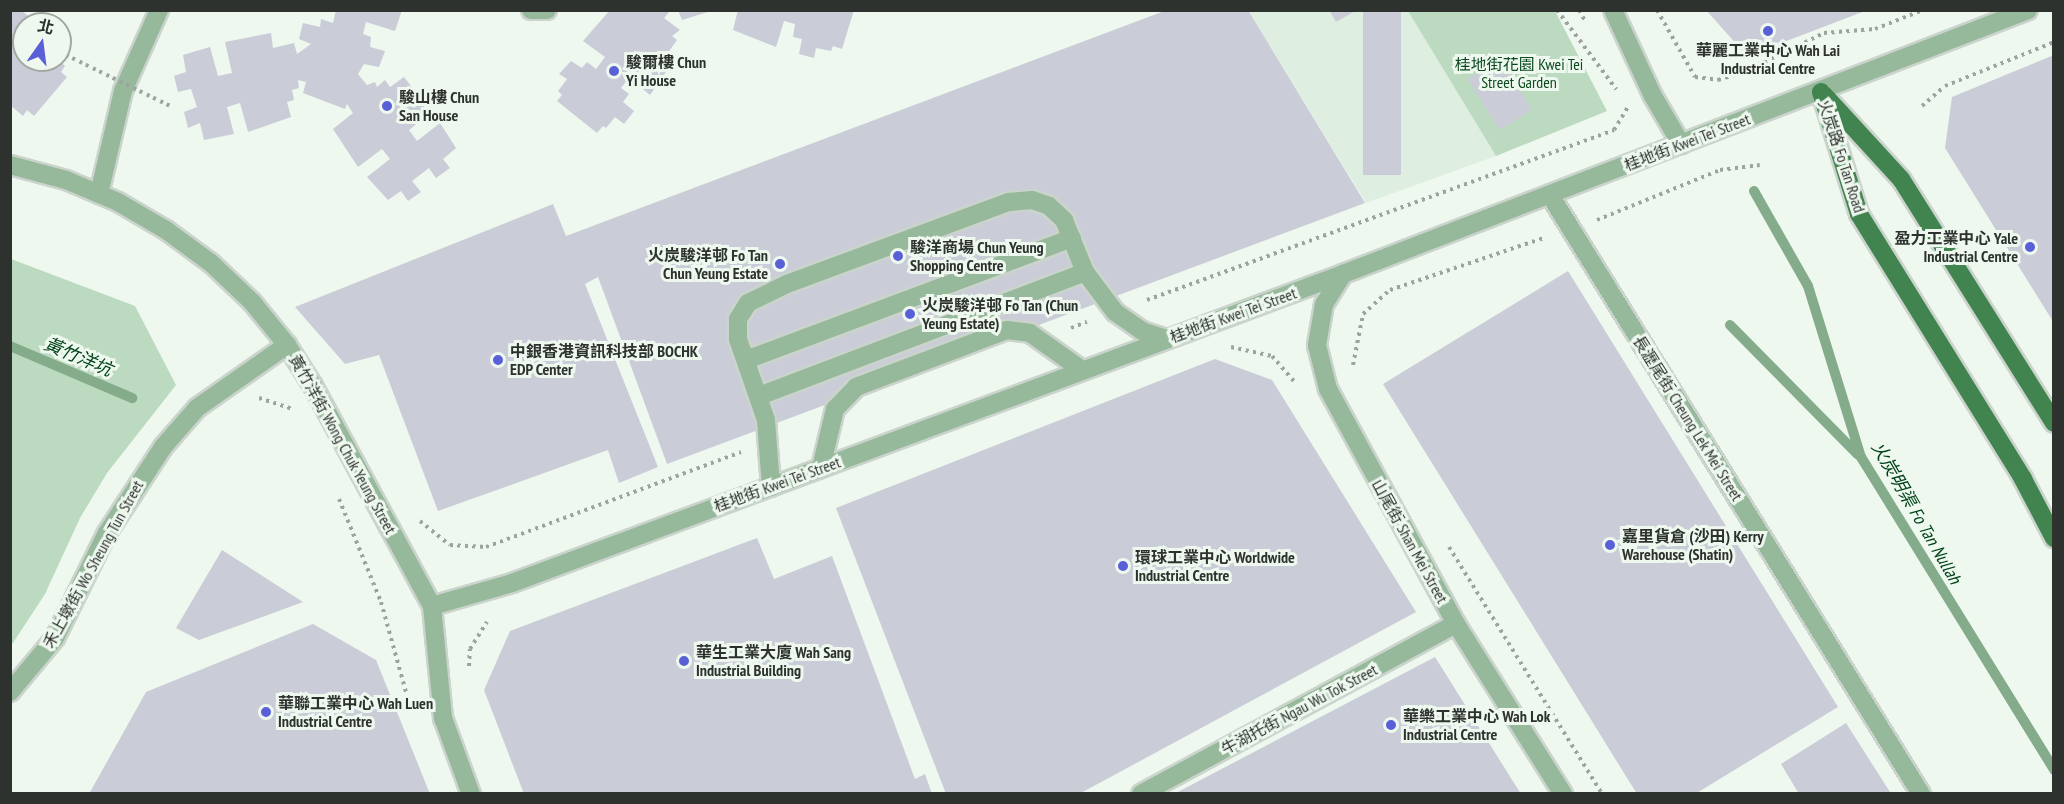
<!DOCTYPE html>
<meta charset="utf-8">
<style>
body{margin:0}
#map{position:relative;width:2064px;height:804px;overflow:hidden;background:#eef8ef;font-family:"PT Sans Narrow","Noto Sans TC",sans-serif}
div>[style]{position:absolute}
.built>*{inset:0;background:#deeee0}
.green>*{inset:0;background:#bbdabf}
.stream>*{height:10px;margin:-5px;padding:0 5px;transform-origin:5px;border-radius:5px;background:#84ab8a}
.building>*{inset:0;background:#caccd7;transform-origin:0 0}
.path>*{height:4px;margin-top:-2px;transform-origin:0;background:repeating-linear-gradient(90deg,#9ca49d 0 3px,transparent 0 7.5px)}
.roads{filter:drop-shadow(2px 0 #cbd4cc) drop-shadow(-2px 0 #cbd4cc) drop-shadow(0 2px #cbd4cc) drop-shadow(0 -2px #cbd4cc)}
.minor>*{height:18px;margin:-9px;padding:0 9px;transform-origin:9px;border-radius:9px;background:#96b89b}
.major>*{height:18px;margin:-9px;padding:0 9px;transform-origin:9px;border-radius:9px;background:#428450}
.path-bridge>*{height:4px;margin-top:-2px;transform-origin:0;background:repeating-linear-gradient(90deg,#9ca49d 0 3px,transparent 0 7.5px)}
.dots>*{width:16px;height:16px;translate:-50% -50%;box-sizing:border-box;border:3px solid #eef8ef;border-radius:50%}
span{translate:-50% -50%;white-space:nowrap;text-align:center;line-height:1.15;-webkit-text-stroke:6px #eef8ef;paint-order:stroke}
.poi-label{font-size:16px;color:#2e322e;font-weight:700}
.left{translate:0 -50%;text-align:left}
.right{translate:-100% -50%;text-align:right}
.park-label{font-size:16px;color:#0b4a1f}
.street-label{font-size:16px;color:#2e322e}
.water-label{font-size:18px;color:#014319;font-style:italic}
.frame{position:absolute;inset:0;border:12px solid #2e322e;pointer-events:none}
.north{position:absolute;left:12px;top:12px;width:60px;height:60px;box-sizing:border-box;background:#eef8ef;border:2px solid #a1a9a2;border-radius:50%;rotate:14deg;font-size:16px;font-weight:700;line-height:24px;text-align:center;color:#2e322e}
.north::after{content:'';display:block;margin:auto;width:21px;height:27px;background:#5960d7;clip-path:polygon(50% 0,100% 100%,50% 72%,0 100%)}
</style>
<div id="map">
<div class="built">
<div style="clip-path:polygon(1249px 11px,1408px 11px,1496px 156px,1366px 203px)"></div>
</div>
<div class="green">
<div style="clip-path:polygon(1408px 11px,1555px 11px,1607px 111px,1496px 156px)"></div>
<div style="clip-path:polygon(11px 259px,135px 306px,176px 385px,107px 473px,80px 518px,45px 594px,11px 646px)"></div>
</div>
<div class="stream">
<div style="left:1754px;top:191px;width:109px;rotate:60.4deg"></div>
<div style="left:1808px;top:286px;width:179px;rotate:72.8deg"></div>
<div style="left:1861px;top:457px;width:368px;rotate:58.3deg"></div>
<div style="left:1730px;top:325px;width:182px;rotate:45.4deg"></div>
<div style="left:10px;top:346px;width:133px;rotate:23.1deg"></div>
</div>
<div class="building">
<div style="clip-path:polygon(10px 10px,21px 10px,32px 19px,12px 40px,24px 48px,24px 60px,59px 60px,65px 66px,61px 72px,67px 77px,34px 116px,27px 110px,23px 116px,10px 105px)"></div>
<div style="clip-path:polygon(336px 10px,402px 10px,395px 31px,366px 22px,363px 34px,371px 37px,370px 47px,385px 51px,379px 67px,364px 64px,358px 74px,367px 85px,375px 82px,377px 87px,385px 80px,390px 87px,404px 77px,431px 112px,409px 130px,417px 141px,440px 123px,456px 148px,443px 159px,450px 168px,436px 178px,429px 168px,412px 181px,421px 192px,408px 201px,401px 191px,388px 200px,367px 177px,390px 159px,382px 149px,358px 167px,333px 129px,353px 113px,347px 104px,345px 109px,303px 93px,306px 82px,298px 80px,299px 88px,292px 90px,294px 100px,287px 102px,291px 117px,248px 132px,240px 103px,227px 107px,234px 134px,204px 140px,200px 123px,188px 128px,184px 112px,197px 107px,191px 89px,178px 92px,174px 76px,186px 72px,183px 55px,210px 47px,218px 76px,232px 73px,225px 42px,271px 33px,273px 48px,294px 43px,297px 54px,311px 44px,299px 39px,303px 23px,320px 27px,321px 19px,333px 23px)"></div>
<div style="clip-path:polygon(610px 10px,671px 10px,664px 18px,680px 30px,672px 36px,677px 40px,660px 64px,668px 69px,650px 95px,629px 78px,621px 88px,629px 94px,623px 102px,634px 111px,624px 124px,615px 117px,606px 128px,603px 126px,597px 133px,557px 101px,562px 95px,558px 91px,567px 79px,559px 74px,571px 61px,582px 68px,587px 62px,596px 69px,605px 57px,583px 41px)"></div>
<div style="clip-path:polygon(678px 10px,710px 10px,711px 11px,682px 20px)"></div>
<div style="clip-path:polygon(738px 10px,854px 10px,842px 49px,833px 46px,831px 51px,816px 48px,814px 58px,799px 54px,802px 39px,793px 37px,795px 24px,784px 21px,776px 47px,733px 30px)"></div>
<div style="clip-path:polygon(1167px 10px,1248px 10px,1365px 203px,667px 464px,598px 277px,585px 284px,658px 467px,619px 483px,608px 450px,438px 511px,379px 355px,345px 364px,295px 307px,553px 204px,566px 236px)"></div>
<div style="clip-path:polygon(1329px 10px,1357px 10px,1336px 22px)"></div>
<div style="left:1363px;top:10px;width:38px;height:165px"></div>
<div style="clip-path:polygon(1706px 10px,1865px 10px,1865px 11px,1747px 56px)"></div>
<div style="clip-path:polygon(2054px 55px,2054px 323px,1945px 148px,1952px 97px)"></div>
<div style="left:1500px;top:59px;width:60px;height:38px;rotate:58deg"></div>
<div style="clip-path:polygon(1568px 271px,1838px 707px,1695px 794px,1637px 794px,1383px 384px)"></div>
<div style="clip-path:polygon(1215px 359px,1272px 380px,1416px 612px,1079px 794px,946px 794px,836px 508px)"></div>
<div style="clip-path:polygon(757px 538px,774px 579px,832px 556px,915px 779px,925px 774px,932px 794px,524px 794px,484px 690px,510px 631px)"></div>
<div style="clip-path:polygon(222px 550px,303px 602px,199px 640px,176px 628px)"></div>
<div style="clip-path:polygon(313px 624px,376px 660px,430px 794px,89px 794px,146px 692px)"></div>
<div style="clip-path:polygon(1435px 657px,1521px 794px,1174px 794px)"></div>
<div style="clip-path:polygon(1846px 723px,1890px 792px,1799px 794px,1781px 764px)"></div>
</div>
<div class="path">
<div style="left:1557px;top:10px;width:99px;rotate:53.2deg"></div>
<div style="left:1579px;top:10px;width:13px;rotate:61deg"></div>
<div style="left:1657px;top:10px;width:77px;rotate:60.4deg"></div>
<div style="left:1695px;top:77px;width:23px;rotate:7deg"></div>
<div style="left:1718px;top:80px;width:27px;rotate:-17deg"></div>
<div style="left:1744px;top:72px;width:89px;rotate:-26deg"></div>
<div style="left:1824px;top:33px;width:51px;rotate:-4.5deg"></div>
<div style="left:1875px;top:29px;width:52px;rotate:-21.6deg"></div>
<div style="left:1922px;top:106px;width:30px;rotate:-41deg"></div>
<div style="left:1945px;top:86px;width:118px;rotate:-22deg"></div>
<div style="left:1597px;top:220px;width:133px;rotate:-22.1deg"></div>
<div style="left:1720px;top:170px;width:40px;rotate:-7.1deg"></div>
<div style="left:1147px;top:300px;width:497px;rotate:-20deg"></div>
<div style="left:1614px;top:130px;width:26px;rotate:-59deg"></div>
<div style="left:1071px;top:328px;width:17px;rotate:-21deg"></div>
<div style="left:1231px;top:347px;width:42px;rotate:12.4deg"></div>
<div style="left:1272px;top:356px;width:37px;rotate:49deg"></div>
<div style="left:1353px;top:365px;width:52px;rotate:-78.9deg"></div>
<div style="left:1363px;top:314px;width:36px;rotate:-42deg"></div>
<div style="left:1390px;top:290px;width:163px;rotate:-18.7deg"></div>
<div style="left:259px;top:398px;width:35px;rotate:18deg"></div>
<div style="left:339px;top:499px;width:111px;rotate:67.8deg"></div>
<div style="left:381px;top:602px;width:112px;rotate:74.5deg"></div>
<div style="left:420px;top:521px;width:38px;rotate:39deg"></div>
<div style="left:450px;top:545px;width:36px;rotate:3deg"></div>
<div style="left:486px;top:547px;width:272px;rotate:-20.4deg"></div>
<div style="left:1449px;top:547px;width:291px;rotate:58.2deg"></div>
<div style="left:469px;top:666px;width:17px;rotate:-87deg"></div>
<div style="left:470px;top:649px;width:32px;rotate:-58deg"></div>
</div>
<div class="roads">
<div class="minor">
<div style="left:531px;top:10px;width:16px"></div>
<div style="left:1613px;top:10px;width:95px;rotate:65.1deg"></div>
<div style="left:1653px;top:96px;width:56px;rotate:59.7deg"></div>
<div style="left:10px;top:165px;width:58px;rotate:15deg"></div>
<div style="left:66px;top:180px;width:56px;rotate:22.9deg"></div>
<div style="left:118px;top:202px;width:56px;rotate:30.3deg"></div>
<div style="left:166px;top:230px;width:56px;rotate:36.3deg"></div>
<div style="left:211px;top:263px;width:57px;rotate:43.6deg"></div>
<div style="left:252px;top:302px;width:55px;rotate:50.9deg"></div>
<div style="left:287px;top:345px;width:49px;rotate:57.6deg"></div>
<div style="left:313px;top:386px;width:250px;rotate:61.6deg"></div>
<div style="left:432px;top:606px;width:113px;rotate:84.4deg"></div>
<div style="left:443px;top:718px;width:81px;rotate:69.8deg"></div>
<div style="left:99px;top:194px;width:106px;rotate:-76.9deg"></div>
<div style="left:123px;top:91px;width:89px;rotate:-66deg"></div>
<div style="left:1550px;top:195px;width:705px;rotate:58.23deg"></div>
<div style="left:1343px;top:274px;width:36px;rotate:122deg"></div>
<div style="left:1324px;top:304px;width:42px;rotate:99.7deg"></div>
<div style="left:1317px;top:345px;width:45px;rotate:76deg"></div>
<div style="left:1328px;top:389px;width:268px;rotate:61.4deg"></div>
<div style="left:1456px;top:624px;width:201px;rotate:57.8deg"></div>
<div style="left:746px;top:360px;width:348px;rotate:-20.5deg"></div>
<div style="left:759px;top:396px;width:349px;rotate:-20.8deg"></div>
<div style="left:821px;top:468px;width:61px;rotate:-76.7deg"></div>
<div style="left:835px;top:409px;width:30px;rotate:-46deg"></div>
<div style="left:856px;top:387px;width:161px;rotate:-20.7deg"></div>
<div style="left:1007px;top:330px;width:23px;rotate:7deg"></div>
<div style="left:1030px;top:333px;width:64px;rotate:35.4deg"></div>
<div style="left:771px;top:487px;width:67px;rotate:-94.3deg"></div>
<div style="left:766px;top:420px;width:86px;rotate:-109.1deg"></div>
<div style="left:738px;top:339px;width:20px;rotate:-90deg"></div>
<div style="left:738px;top:319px;width:19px;rotate:-58deg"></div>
<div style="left:748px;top:303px;width:43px;rotate:-26deg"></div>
<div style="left:787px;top:284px;width:237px;rotate:-20.3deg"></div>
<div style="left:1009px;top:202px;width:23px;rotate:-5deg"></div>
<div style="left:1032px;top:200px;width:18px;rotate:19deg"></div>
<div style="left:1049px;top:206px;width:21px;rotate:43deg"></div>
<div style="left:1064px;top:220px;width:56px;rotate:68deg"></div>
<div style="left:1085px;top:272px;width:50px;rotate:53.1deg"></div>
<div style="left:1115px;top:312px;width:33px;rotate:35deg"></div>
<div style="left:1142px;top:331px;width:25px;rotate:18deg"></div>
<div style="left:432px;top:606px;width:83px;rotate:-16deg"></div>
<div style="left:512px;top:583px;width:887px;rotate:-20.4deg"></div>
<div style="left:1343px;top:274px;width:734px;rotate:-21.08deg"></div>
<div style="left:10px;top:692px;width:70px;rotate:-50.2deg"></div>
<div style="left:55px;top:638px;width:117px;rotate:-63.7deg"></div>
<div style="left:107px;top:533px;width:103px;rotate:-56.9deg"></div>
<div style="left:163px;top:447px;width:52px;rotate:-48.9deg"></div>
<div style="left:197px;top:408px;width:110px;rotate:-35deg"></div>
<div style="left:1141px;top:794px;width:358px;rotate:-28.4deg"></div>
</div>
<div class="major">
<div style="left:1821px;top:92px;width:128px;rotate:72.7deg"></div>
<div style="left:1859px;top:214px;width:312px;rotate:58.2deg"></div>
<div style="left:2023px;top:479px;width:67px;rotate:62.3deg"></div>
<div style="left:1824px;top:95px;width:114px;rotate:47.5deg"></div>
<div style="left:1901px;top:179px;width:288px;rotate:57.9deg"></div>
</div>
</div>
<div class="path-bridge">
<div style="left:66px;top:55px;width:118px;rotate:26.1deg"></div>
</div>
<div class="dots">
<div style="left:1768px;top:31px;background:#5960d7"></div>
<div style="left:614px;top:71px;background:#5960d7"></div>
<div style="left:387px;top:106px;background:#5960d7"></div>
<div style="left:2030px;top:247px;background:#5960d7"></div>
<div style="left:898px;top:256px;background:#5960d7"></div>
<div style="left:780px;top:264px;background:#5960d7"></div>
<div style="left:910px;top:314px;background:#5960d7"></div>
<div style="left:498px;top:360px;background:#5960d7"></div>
<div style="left:1610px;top:545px;background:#5960d7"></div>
<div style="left:1123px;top:566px;background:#5960d7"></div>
<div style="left:684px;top:661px;background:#5960d7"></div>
<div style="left:266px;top:712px;background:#5960d7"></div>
<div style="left:1391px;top:725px;background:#5960d7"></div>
</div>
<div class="poi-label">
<span style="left:1768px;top:59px">華麗工業中心 Wah Lai<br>Industrial Centre</span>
<span class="left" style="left:626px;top:71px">駿爾樓 Chun<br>Yi House</span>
<span class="left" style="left:399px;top:106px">駿山樓 Chun<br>San House</span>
<span class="right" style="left:2018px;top:247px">盈力工業中心 Yale<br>Industrial Centre</span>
<span class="left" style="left:910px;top:256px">駿洋商場 Chun Yeung<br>Shopping Centre</span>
<span class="right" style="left:768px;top:264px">火炭駿洋邨 Fo Tan<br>Chun Yeung Estate</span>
<span class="left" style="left:922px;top:314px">火炭駿洋邨 Fo Tan (Chun<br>Yeung Estate)</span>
<span class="left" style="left:510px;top:360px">中銀香港資訊科技部 BOCHK<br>EDP Center</span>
<span class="left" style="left:1622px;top:545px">嘉里貨倉 (沙田) Kerry<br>Warehouse (Shatin)</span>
<span class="left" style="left:1135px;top:566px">環球工業中心 Worldwide<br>Industrial Centre</span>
<span class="left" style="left:696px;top:661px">華生工業大廈 Wah Sang<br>Industrial Building</span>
<span class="left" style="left:278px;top:712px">華聯工業中心 Wah Luen<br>Industrial Centre</span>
<span class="left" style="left:1403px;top:725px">華樂工業中心 Wah Lok<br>Industrial Centre</span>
</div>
<div class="park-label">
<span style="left:1519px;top:73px">桂地街花園 Kwei Tei<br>Street Garden</span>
</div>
<div class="street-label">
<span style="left:1687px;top:142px;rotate:-21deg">桂地街 Kwei Tei Street</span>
<span style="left:1842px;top:156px;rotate:72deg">火炭路 Fo Tan Road</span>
<span style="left:1233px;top:315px;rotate:-20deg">桂地街 Kwei Tei Street</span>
<span style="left:1688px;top:418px;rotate:58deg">長瀝尾街 Cheung Lek Mei Street</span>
<span style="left:343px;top:444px;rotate:61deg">黃竹洋街 Wong Chuk Yeung Street</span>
<span style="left:777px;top:484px;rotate:-20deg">桂地街 Kwei Tei Street</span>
<span style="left:1410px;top:541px;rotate:61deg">山尾街 Shan Mei Street</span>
<span style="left:93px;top:564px;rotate:-61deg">禾上墩街 Wo Sheung Tun Street</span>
<span style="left:1299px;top:709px;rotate:-28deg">牛湖托街 Ngau Wu Tok Street</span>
</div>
<div class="water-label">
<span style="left:78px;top:357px;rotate:23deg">黃竹洋坑</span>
<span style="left:1916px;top:513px;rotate:60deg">火炭明渠 Fo Tan Nullah</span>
</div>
<div class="frame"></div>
<div class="north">北</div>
</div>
